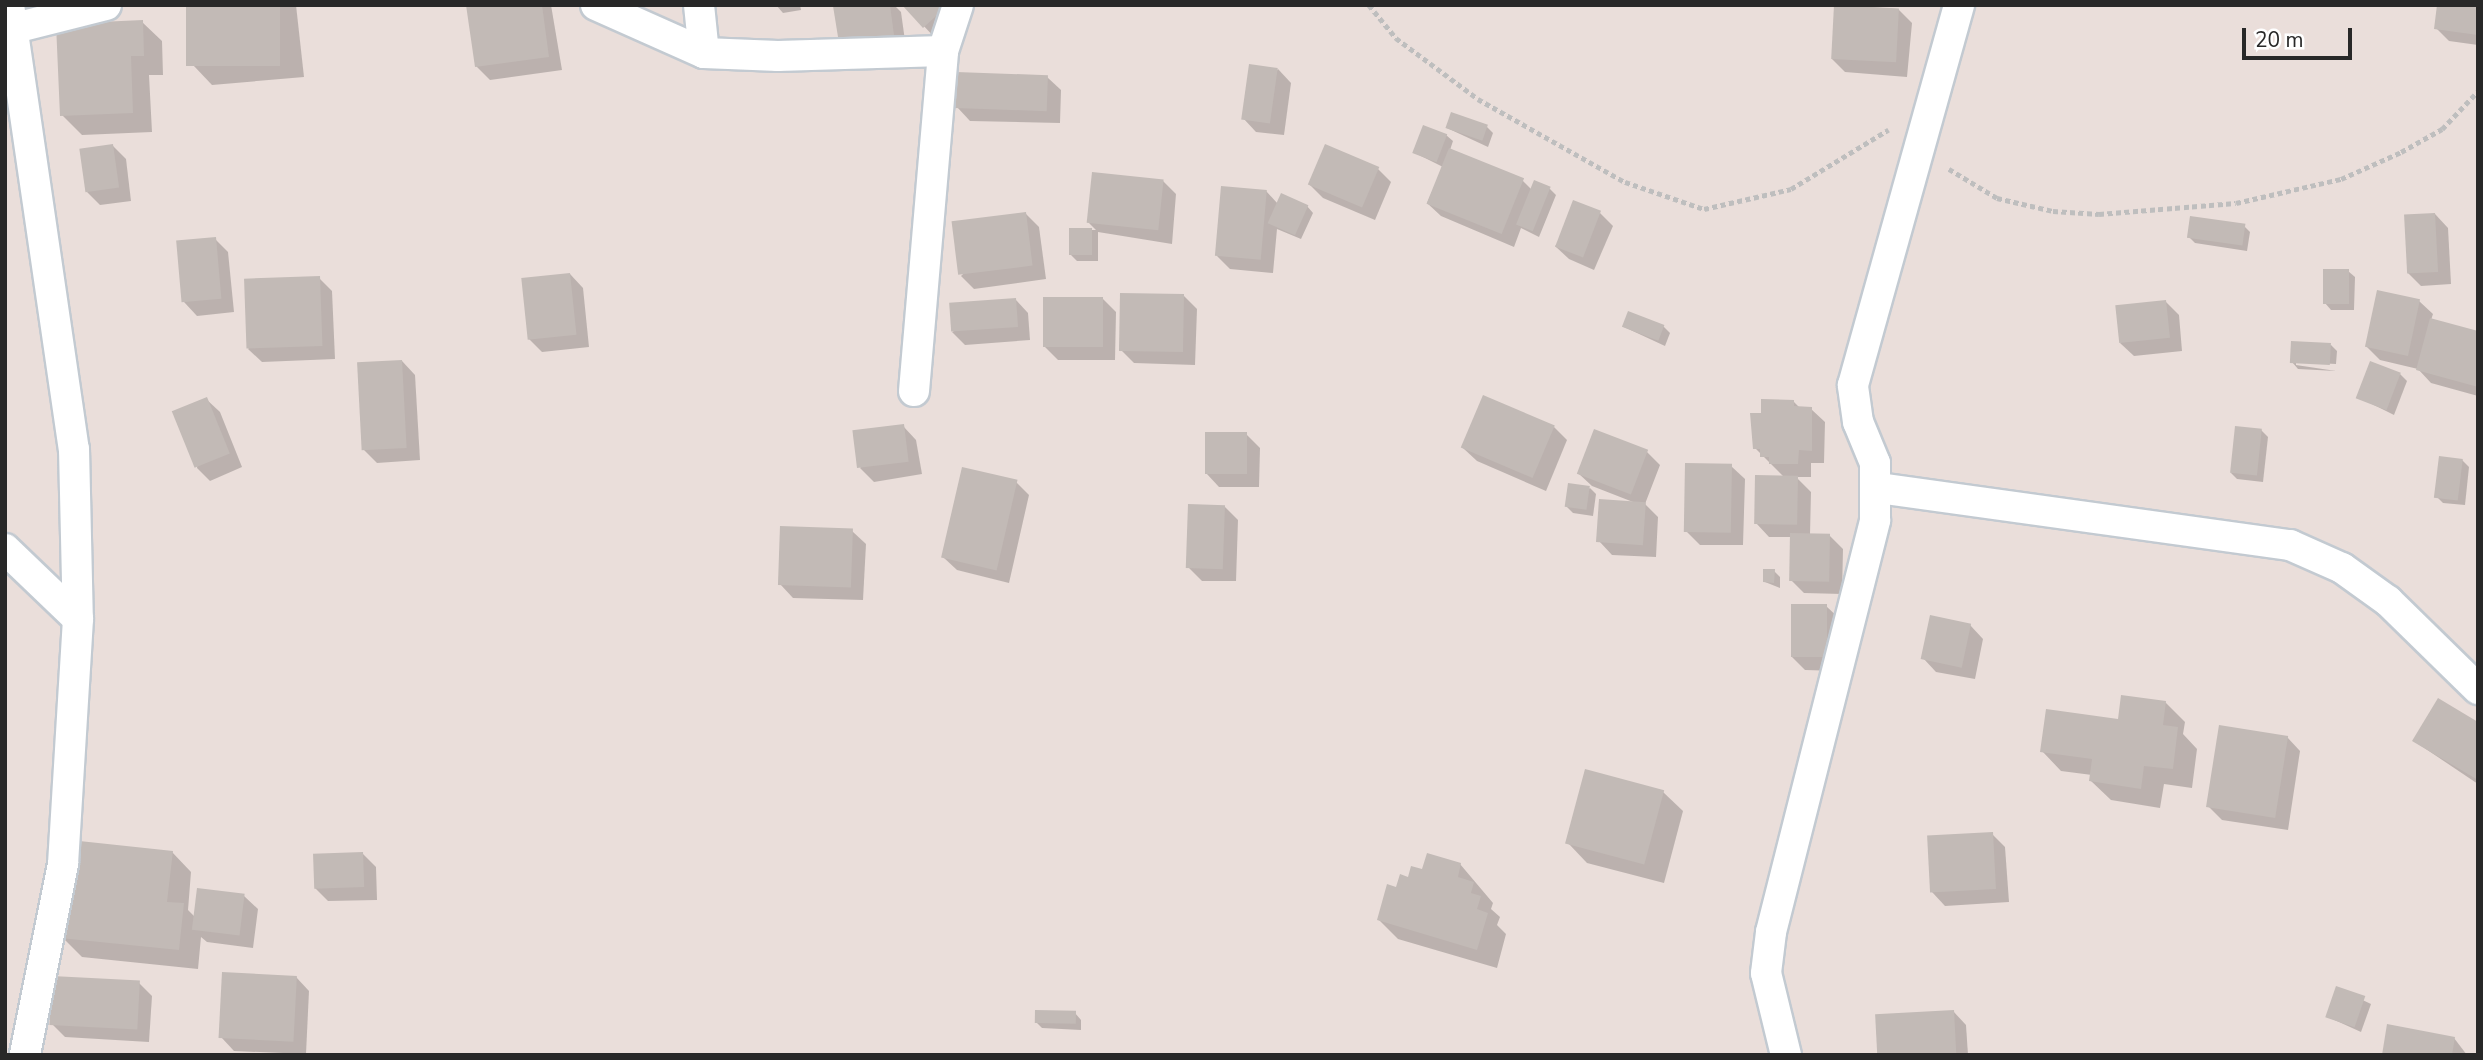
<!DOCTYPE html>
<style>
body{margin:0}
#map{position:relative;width:2483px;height:1060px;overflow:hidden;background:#eadeda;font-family:"Nunito Sans",sans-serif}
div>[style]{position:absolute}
.shadow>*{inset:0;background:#0003}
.building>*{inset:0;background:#c2bab6;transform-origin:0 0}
.path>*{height:4.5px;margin-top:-2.25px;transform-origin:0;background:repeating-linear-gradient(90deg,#bebebe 0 5px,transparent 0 8.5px)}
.roads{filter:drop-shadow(2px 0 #c3cad1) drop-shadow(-2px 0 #c3cad1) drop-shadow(0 2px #c3cad1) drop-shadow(0 -2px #c3cad1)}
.minor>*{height:30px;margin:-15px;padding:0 15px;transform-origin:15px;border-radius:15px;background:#fff}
span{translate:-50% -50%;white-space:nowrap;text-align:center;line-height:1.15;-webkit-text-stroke:7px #fff;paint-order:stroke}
.frame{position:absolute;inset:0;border:7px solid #282828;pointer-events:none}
.scale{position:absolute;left:2242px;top:28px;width:110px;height:32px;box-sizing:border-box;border:4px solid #282828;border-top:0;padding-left:9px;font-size:21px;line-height:24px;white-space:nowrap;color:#282828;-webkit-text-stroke:5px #fff;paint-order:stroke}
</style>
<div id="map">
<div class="shadow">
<div style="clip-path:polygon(188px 5px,296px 5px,304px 77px,212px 85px,193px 65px)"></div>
<div style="clip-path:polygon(468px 5px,551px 5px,562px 70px,490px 80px,476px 66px)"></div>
<div style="clip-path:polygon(800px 5px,801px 10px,783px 13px,776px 5px)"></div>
<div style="clip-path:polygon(894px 5px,901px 12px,906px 48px,854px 56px,835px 7px)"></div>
<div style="clip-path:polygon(904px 5px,969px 5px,937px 40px)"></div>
<div style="clip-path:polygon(1835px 5px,1898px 9px,1912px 23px,1907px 77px,1845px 72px,1832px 59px)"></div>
<div style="clip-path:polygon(2478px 5px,2478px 45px,2449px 41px,2436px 28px)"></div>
<div style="clip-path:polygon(142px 22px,162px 41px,163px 75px,149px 75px,152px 132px,82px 135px,62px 115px)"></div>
<div style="clip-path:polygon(1278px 69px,1291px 83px,1284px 135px,1256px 132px,1243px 118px)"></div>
<div style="clip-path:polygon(1047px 77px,1061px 90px,1060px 123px,970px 121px,957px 107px)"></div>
<div style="clip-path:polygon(1487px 127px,1493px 133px,1488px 147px,1447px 128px)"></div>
<div style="clip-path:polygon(1446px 135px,1453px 141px,1450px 150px,1523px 181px,1532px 190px,1550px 189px,1556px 195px,1539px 237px,1521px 228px,1514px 247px,1441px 216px,1427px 203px,1443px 167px,1415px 153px)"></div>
<div style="clip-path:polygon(113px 146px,126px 159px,131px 201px,100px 205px,87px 192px)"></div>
<div style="clip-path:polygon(1378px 169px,1391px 182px,1375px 220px,1323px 198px,1310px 185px)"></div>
<div style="clip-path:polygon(1163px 181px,1176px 194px,1172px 244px,1098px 232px,1098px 261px,1077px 261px,1071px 255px,1071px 230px,1096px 230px,1089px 223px)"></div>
<div style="clip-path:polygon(1266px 191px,1278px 204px,1307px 206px,1313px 213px,1301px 239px,1277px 229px,1273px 273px,1230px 269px,1217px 256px)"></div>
<div style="clip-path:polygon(1600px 213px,1613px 226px,1594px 270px,1569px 259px,1555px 246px)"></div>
<div style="clip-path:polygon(1026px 214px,1039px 227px,1046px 279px,974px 289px,961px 276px)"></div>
<div style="clip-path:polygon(2435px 214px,2448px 228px,2451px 284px,2421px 286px,2408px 273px)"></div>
<div style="clip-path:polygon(2244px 226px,2250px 232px,2247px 251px,2195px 243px,2189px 237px)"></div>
<div style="clip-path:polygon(215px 239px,228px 252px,234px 312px,197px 316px,184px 302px)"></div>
<div style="clip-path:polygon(2348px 271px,2355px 277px,2354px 310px,2331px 310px,2325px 303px)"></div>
<div style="clip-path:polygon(570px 274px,583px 288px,589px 347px,542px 352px,529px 339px)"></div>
<div style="clip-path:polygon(319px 278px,332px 291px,335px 359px,262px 362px,248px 349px)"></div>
<div style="clip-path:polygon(1184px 296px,1197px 309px,1195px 365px,1134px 363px,1121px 350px)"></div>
<div style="clip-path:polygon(1015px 299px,1028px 313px,1030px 340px,965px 345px,952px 332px)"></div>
<div style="clip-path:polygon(1103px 299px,1116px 312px,1115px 360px,1058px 360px,1044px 346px)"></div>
<div style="clip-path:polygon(2419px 301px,2433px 314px,2431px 320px,2478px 333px,2478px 396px,2431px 383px,2418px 369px,2380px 360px,2367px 347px)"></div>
<div style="clip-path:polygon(2166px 302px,2179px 315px,2182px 351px,2134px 356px,2120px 343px)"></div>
<div style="clip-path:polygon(1663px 326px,1670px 333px,1665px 346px,1624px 327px)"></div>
<div style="clip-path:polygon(2331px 345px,2337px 351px,2336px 364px,2296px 362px,2296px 365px,2336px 371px,2298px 369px,2292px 362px)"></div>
<div style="clip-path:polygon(402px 361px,415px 375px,420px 460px,377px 463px,364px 450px)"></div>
<div style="clip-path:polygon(2400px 374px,2407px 381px,2394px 415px,2358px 397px)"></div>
<div style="clip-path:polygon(206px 399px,220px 412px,242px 467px,210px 481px,197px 468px)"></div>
<div style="clip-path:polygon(1794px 402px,1800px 408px,1811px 409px,1825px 422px,1824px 463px,1811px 463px,1811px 477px,1796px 477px,1811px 492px,1810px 535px,1829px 535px,1843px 549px,1842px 594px,1804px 593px,1791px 580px,1792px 537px,1769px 537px,1756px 523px,1785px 478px,1755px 448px,1763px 415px)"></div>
<div style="clip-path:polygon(903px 426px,916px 440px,922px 474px,874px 482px,860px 468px)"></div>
<div style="clip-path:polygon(1554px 427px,1567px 440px,1546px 491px,1477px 461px,1463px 448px)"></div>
<div style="clip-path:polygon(2261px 430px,2268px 437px,2263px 482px,2237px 479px,2231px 473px)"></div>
<div style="clip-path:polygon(1246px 434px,1260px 448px,1259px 487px,1219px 487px,1206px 473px)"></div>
<div style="clip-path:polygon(1647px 452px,1660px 465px,1645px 504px,1658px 517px,1656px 557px,1612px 555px,1599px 541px,1633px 502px,1592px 486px,1578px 473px)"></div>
<div style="clip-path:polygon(2462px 460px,2469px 467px,2465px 505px,2443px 503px,2437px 497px)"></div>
<div style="clip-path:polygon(1731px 466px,1745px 479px,1743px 545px,1700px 545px,1686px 531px)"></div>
<div style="clip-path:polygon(1016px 482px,1029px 495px,1009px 583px,957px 570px,943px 557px)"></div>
<div style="clip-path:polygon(1590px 488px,1596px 494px,1593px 516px,1573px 513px,1567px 507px)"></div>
<div style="clip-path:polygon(1224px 506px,1238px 520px,1236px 581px,1202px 581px,1188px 567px)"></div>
<div style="clip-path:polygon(852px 531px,866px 544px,863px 600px,793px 598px,780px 584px)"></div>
<div style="clip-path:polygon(1774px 571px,1780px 577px,1780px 588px,1765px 582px)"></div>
<div style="clip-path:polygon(1826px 606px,1840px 619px,1839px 671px,1805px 670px,1792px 657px)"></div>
<div style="clip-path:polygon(1970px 625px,1983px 639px,1975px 679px,1936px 672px,1923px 658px)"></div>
<div style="clip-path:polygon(2165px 702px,2185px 722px,2183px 734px,2197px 749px,2192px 788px,2164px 784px,2160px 808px,2111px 800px,2091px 781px,2092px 775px,2061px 771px,2042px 751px)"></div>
<div style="clip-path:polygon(2478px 724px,2478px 784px,2414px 741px)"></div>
<div style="clip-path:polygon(2287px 737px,2300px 751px,2288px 830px,2222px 820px,2209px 807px)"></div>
<div style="clip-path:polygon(1663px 792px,1683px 811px,1664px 883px,1587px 863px,1568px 843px)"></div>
<div style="clip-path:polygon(1992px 834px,2005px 847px,2009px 902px,1945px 906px,1932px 892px)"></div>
<div style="clip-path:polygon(172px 852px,191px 872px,188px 910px,195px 917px,244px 896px,258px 909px,253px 948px,207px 942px,201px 937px,198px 969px,82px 957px,62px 937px)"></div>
<div style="clip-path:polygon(363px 854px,376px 867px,377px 900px,328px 901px,315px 888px)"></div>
<div style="clip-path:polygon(1460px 864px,1493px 903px,1491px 909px,1500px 917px,1497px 925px,1506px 934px,1497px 968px,1398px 939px,1379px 920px,1397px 889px,1410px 879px,1423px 871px)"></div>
<div style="clip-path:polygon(296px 977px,309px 991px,306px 1054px,234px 1051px,221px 1037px)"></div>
<div style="clip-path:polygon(139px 983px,152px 996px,149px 1042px,65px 1037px,52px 1024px)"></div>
<div style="clip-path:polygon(2337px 988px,2371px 1004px,2361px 1032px,2328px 1017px)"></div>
<div style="clip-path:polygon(1953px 1011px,1966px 1025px,1968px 1055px,1879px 1055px)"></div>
<div style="clip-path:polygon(1075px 1013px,1081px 1020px,1081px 1030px,1042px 1028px,1036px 1022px)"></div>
<div style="clip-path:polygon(2454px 1038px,2467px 1055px,2383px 1055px)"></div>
</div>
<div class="building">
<div style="left:186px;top:5px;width:94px;height:61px"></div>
<div style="clip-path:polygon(466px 5px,542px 5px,549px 57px,475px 67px)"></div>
<div style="clip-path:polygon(890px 5px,894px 35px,839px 43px,833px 6px)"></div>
<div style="clip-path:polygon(902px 5px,948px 5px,923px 28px)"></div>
<div style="left:1834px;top:5px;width:65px;height:54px;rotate:3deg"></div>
<div style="clip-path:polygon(2437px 5px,2478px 5px,2478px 35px,2434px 29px)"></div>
<div style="clip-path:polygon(143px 20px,144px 56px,131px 56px,133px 113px,60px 116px,56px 24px)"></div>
<div style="left:1249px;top:64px;width:29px;height:56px;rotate:8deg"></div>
<div style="left:956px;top:72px;width:92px;height:36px;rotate:2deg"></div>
<div style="left:1451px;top:112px;width:39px;height:17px;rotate:19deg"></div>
<div style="left:1423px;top:125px;width:26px;height:30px;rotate:21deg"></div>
<div style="left:113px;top:144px;width:44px;height:34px;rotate:82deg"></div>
<div style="left:1325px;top:144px;width:59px;height:44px;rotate:23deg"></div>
<div style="left:1449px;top:148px;width:81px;height:60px;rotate:22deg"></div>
<div style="left:1092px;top:172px;width:72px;height:51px;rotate:6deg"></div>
<div style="left:1534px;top:180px;width:18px;height:48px;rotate:22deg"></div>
<div style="left:1221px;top:186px;width:46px;height:70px;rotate:5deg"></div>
<div style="left:1281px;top:193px;width:30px;height:33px;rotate:24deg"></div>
<div style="left:1573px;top:200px;width:30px;height:50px;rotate:21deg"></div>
<div style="left:1026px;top:212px;width:54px;height:75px;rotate:83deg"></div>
<div style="left:2435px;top:213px;width:59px;height:31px;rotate:87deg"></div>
<div style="left:2190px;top:216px;width:56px;height:22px;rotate:8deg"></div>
<div style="left:1092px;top:228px;width:27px;height:23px;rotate:90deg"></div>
<div style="left:216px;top:237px;width:62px;height:40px;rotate:85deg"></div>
<div style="left:2323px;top:269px;width:26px;height:35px"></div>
<div style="left:570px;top:273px;width:62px;height:49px;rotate:84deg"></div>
<div style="left:320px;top:276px;width:70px;height:76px;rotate:88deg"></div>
<div style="left:2377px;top:290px;width:44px;height:58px;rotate:12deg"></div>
<div style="left:1120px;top:293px;width:64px;height:58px;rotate:1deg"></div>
<div style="left:1043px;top:297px;width:60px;height:50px"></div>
<div style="left:1016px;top:298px;width:29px;height:67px;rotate:86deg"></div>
<div style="left:2166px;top:300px;width:38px;height:51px;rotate:84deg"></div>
<div style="left:1628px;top:311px;width:39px;height:17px;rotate:21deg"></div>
<div style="clip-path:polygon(2430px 318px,2478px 331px,2478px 387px,2416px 370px)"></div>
<div style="left:2291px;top:341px;width:40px;height:22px;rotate:3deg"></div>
<div style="left:402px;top:360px;width:88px;height:45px;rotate:87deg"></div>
<div style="left:2370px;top:361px;width:33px;height:40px;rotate:21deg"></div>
<div style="left:1483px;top:395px;width:78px;height:57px;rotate:23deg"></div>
<div style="left:207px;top:397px;width:61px;height:38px;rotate:68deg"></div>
<div style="clip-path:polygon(1761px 399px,1794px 400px,1794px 406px,1812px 407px,1812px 451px,1799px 450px,1798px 464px,1769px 464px,1769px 457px,1760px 457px,1760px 449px,1753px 449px,1750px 413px,1761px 413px)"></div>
<div style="left:904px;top:424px;width:38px;height:52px;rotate:83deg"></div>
<div style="left:2235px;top:426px;width:27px;height:47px;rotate:6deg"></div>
<div style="left:1594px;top:429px;width:58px;height:48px;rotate:21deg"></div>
<div style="left:1205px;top:432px;width:42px;height:42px"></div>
<div style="left:2439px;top:456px;width:24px;height:42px;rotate:7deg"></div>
<div style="left:1685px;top:463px;width:47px;height:69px;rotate:1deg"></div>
<div style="left:962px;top:467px;width:57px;height:93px;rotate:13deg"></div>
<div style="left:1755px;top:475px;width:43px;height:49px;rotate:1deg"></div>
<div style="left:1568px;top:483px;width:22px;height:24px;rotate:8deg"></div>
<div style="left:1599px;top:499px;width:47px;height:43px;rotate:4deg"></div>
<div style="left:1188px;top:504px;width:37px;height:64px;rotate:2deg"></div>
<div style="left:780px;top:526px;width:73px;height:59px;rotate:2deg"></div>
<div style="left:1790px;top:533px;width:40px;height:48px;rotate:1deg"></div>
<div style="clip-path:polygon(1763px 569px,1775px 569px,1774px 583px,1763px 582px)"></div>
<div style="left:1791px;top:604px;width:36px;height:53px"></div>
<div style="left:1930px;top:615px;width:42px;height:45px;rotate:12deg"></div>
<div style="clip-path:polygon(2121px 695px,2166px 701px,2163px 725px,2178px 727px,2173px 769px,2144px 766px,2141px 789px,2089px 781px,2092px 759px,2040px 752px,2046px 709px,2118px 719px)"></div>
<div style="clip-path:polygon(2438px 698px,2478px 722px,2478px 780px,2412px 741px)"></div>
<div style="left:2219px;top:725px;width:70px;height:83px;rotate:9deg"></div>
<div style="left:1585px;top:769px;width:82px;height:77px;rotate:15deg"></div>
<div style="left:1993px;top:832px;width:57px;height:66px;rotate:87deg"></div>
<div style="clip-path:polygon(70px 840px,173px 851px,167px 902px,184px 903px,179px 950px,60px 938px)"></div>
<div style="left:363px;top:852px;width:35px;height:50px;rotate:88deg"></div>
<div style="clip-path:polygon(1427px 853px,1461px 863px,1458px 877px,1474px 882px,1471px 893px,1481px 896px,1477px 909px,1488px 913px,1477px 950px,1377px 920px,1387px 884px,1396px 887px,1400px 874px,1408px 877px,1411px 866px,1422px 869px)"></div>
<div style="left:197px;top:888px;width:48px;height:42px;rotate:7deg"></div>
<div style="left:222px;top:972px;width:75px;height:66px;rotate:3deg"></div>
<div style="left:52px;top:976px;width:88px;height:49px;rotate:3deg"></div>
<div style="left:2336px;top:986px;width:31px;height:33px;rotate:19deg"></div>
<div style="left:1035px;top:1010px;width:41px;height:13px;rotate:1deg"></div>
<div style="left:1954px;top:1010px;width:45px;height:79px;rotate:87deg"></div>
<div style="clip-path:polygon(2387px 1024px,2455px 1037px,2452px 1055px,2382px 1055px)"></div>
</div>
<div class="path">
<div style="left:1369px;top:5px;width:43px;rotate:50.7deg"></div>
<div style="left:1396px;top:38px;width:102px;rotate:36.6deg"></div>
<div style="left:1478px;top:99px;width:169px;rotate:29.5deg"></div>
<div style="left:1625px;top:182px;width:83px;rotate:18.9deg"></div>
<div style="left:1704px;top:209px;width:89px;rotate:-12.9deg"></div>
<div style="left:1791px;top:189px;width:114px;rotate:-31.3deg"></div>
<div style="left:1949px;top:169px;width:56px;rotate:31.1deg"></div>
<div style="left:1997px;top:198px;width:57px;rotate:13.1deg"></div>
<div style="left:2053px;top:211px;width:46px;rotate:3.7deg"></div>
<div style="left:2099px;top:214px;width:137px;rotate:-4.6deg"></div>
<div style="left:2236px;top:203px;width:108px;rotate:-12.9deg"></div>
<div style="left:2341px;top:179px;width:66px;rotate:-24.2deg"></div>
<div style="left:2401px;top:152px;width:47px;rotate:-29.3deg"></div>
<div style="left:2442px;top:129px;width:52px;rotate:-46.5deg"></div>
</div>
<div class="roads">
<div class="minor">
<div style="left:9px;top:5px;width:449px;rotate:81.7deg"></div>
<div style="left:74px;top:449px;width:170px;rotate:88.7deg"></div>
<div style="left:78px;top:619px;width:245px;rotate:93.5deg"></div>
<div style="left:63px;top:864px;width:195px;rotate:101.3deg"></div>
<div style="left:596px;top:5px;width:118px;rotate:24deg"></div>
<div style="left:704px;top:53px;width:74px;rotate:2.3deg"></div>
<div style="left:778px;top:56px;width:165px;rotate:-1.7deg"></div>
<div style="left:699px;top:5px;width:48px;rotate:84.1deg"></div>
<div style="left:11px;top:29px;width:98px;rotate:-14.2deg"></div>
<div style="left:914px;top:391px;width:341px;rotate:-85.1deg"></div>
<div style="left:943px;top:51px;width:48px;rotate:-71.9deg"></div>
<div style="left:1878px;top:488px;width:416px;rotate:7.9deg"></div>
<div style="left:2290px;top:545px;width:57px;rotate:23.9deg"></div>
<div style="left:2342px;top:568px;width:57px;rotate:35.7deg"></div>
<div style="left:2388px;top:601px;width:126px;rotate:44.4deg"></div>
<div style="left:5px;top:549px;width:101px;rotate:43.8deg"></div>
<div style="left:1786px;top:1055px;width:84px;rotate:-103.7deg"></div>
<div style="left:1766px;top:973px;width:41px;rotate:-83deg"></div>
<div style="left:1771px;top:932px;width:425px;rotate:-75.8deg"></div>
<div style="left:1875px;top:520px;width:57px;rotate:-90deg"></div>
<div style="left:1875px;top:463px;width:44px;rotate:-112.5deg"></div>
<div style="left:1858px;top:422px;width:37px;rotate:-98deg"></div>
<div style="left:1853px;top:385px;width:395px;rotate:-74.4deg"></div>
</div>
</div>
<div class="frame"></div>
<div class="scale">20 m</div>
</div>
